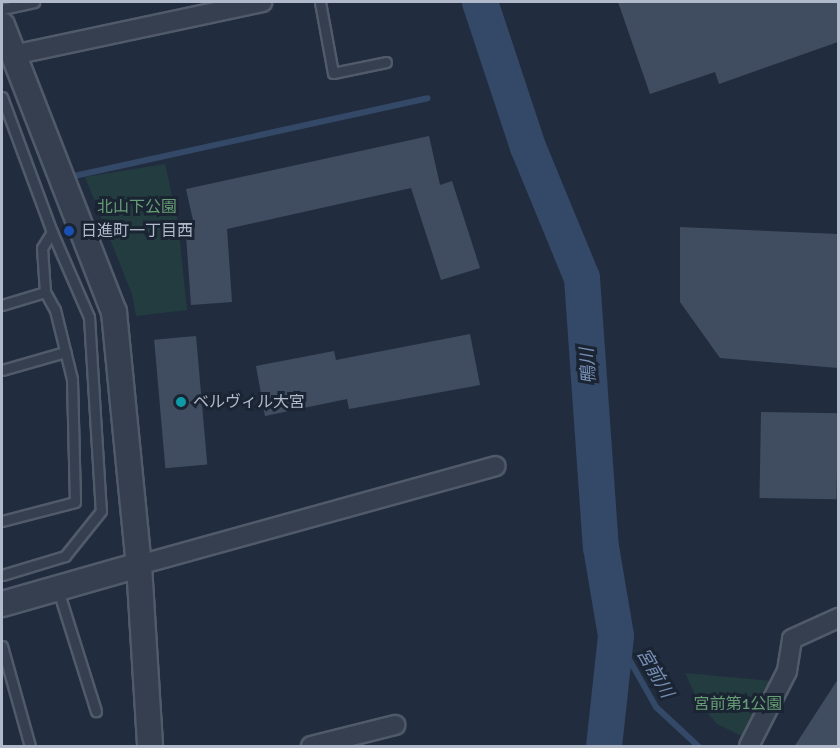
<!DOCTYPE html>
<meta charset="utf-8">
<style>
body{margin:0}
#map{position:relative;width:840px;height:748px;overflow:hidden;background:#212d3f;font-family:Signika,"Noto Sans JP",sans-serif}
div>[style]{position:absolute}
.green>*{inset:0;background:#233c40}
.stream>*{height:6px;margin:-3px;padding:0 3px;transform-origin:3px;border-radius:3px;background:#344867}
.river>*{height:36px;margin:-18px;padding:0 18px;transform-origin:18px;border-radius:18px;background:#344867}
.building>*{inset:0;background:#404d61;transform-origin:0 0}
.roads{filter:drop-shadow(2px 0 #515a69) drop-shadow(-2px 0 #515a69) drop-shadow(0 2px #515a69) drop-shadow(0 -2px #515a69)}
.service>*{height:9px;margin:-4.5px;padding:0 4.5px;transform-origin:4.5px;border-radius:4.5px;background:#353f4f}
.minor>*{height:18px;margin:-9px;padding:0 9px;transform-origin:9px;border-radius:9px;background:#353f4f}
.tertiary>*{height:24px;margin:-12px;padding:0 12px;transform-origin:12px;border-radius:12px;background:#353f4f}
.dots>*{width:16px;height:16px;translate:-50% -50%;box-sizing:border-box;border:3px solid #1b2433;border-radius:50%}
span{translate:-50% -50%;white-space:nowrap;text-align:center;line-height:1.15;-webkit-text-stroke:6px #1b2433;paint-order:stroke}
.park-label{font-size:16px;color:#669d74}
.poi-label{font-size:16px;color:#b1baca}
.left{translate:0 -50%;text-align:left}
.water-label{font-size:18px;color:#768fb4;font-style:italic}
.frame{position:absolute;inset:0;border:3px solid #b1baca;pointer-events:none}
</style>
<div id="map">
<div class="green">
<div style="clip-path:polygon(165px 164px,178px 222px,187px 310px,136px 316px,132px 294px,85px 177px)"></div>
<div style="clip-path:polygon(685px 673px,782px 682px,748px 739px,717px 724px,699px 703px)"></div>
</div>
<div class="stream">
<div style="left:74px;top:176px;width:362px;rotate:-12.4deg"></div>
<div style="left:616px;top:636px;width:81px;rotate:60.6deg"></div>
<div style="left:656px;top:707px;width:57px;rotate:42.9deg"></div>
</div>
<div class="river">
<div style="left:480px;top:2px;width:153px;rotate:71.7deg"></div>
<div style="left:528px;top:147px;width:142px;rotate:67.6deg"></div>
<div style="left:582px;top:278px;width:270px;rotate:86deg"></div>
<div style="left:601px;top:547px;width:90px;rotate:80.4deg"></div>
<div style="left:616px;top:636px;width:111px;rotate:96.2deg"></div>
</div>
<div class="building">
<div style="clip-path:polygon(618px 2px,838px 2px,838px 42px,719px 84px,715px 72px,650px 94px)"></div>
<div style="clip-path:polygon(429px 136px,440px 185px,452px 181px,480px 268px,441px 280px,411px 188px,227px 229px,232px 302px,191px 305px,185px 221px,193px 220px,186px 189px)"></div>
<div style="clip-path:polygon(680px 227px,838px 234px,838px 368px,720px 358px,680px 302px)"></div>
<div style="clip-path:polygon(470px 334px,480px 385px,349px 409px,347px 399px,265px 416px,256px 366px,334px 351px,336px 360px)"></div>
<div style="left:196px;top:336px;width:129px;height:42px;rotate:85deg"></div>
<div style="left:761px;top:412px;width:77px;height:86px;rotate:1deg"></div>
<div style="clip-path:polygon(838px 679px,838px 747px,794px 747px)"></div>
</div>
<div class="roads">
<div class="service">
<div style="left:320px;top:2px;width:72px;rotate:79.6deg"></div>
<div style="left:333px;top:73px;width:54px;rotate:-11.7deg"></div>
<div style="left:2px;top:9px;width:33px;rotate:-12deg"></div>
<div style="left:2px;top:97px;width:144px;rotate:69.7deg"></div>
<div style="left:52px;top:232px;width:93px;rotate:66.5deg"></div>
<div style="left:89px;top:317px;width:194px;rotate:86.5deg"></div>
<div style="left:101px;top:511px;width:58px;rotate:128.7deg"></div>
<div style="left:65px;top:556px;width:66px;rotate:163.2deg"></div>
<div style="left:2px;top:305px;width:45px;rotate:-16.8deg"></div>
<div style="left:45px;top:292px;width:44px;rotate:-93.9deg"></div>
<div style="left:42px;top:248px;width:19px;rotate:-58deg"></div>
<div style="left:2px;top:370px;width:66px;rotate:-15.9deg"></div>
<div style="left:2px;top:521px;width:75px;rotate:-14.6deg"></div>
<div style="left:75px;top:502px;width:123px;rotate:-91.4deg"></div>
<div style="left:72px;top:379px;width:71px;rotate:-103.8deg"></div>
<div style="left:55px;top:310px;width:21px;rotate:-119deg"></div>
<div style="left:58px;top:590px;width:127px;rotate:72.6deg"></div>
<div style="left:2px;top:646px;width:104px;rotate:74.4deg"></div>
</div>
<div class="minor">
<div style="left:13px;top:55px;width:255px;rotate:-12deg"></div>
<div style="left:139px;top:565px;width:370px;rotate:-15.5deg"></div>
<div style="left:311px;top:746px;width:87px;rotate:-14deg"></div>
<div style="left:749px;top:746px;width:84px;rotate:-63.1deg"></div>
<div style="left:787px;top:671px;width:32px;rotate:-81deg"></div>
<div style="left:792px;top:639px;width:51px;rotate:-24.5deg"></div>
</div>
<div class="tertiary">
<div style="left:2px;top:25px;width:308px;rotate:68.7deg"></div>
<div style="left:114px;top:312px;width:254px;rotate:84.4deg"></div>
<div style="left:139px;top:565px;width:142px;rotate:164.1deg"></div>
<div style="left:139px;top:565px;width:181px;rotate:86.5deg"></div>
</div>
</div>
<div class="dots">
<div style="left:69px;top:231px;background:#1a4fb4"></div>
<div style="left:181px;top:402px;background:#0f9aa8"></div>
</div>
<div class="park-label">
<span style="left:137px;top:207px">北山下公園</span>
<span style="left:738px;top:704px">宮前第1公園</span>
</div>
<div class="poi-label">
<span class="left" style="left:81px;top:231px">日進町一丁目西</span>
<span class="left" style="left:193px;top:402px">ベルヴィル大宮</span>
</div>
<div class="water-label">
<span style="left:588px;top:366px;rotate:-94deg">鴨川</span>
<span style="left:655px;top:673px;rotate:60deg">宮前川</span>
</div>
<div class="frame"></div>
</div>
